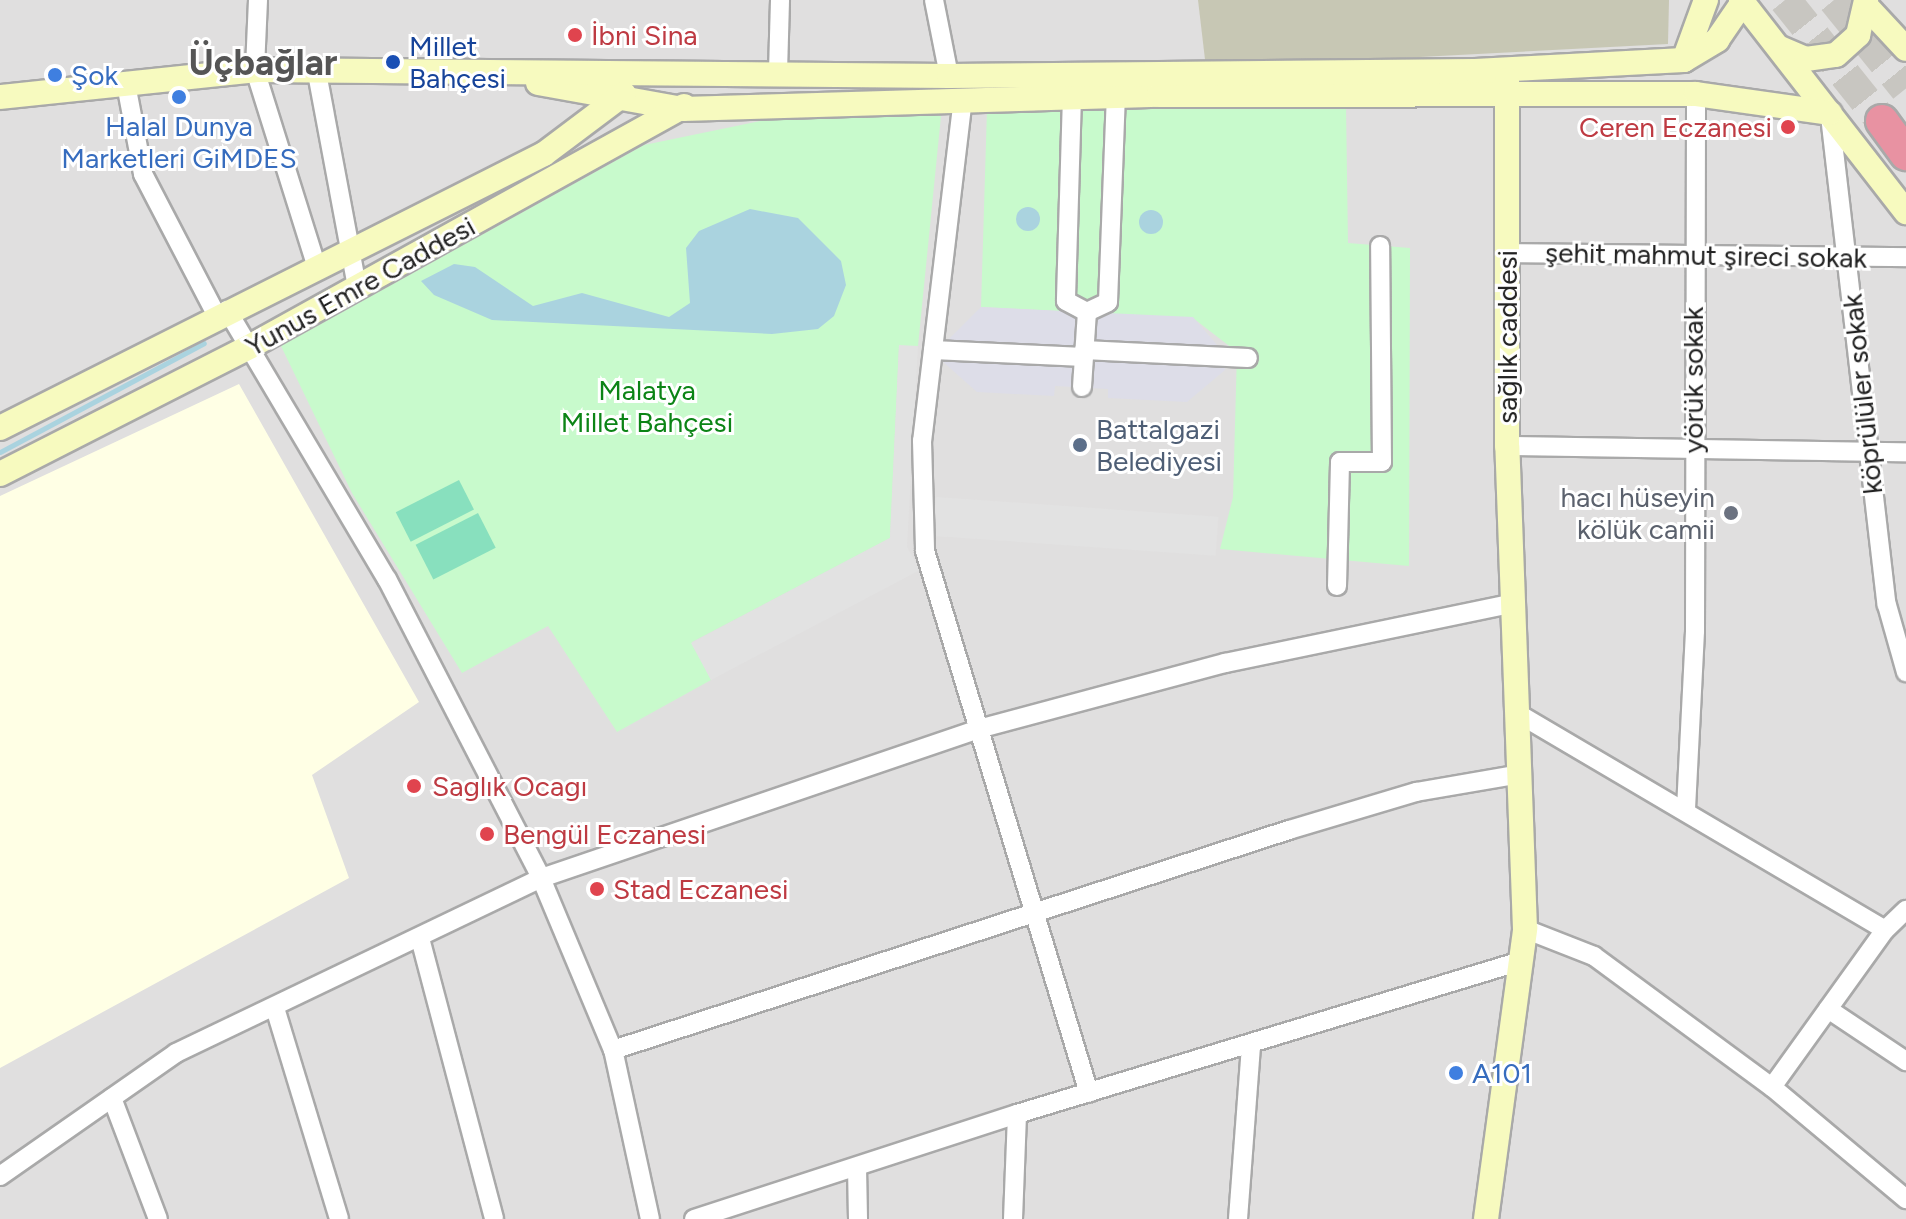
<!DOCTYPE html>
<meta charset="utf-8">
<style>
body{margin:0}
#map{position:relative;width:1906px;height:1219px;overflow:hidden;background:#f2efe9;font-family:Figtree,sans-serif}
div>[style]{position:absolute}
.residential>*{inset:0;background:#e0dfdf;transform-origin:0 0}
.education>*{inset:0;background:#ffffe5}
.construction>*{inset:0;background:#c7c7b4}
.park>*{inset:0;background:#c8facc}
.pitch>*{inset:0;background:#88e0be;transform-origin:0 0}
.parking>*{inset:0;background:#e2e2e2;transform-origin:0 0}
.plaza>*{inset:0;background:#dddde8}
.water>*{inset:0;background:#aad3df}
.round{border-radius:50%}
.stream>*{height:5px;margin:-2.5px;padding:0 2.5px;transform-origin:2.5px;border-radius:2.5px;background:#aad3df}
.highway-tunnel>*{height:32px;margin-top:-16px;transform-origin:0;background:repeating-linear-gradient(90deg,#c8c6c1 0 32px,transparent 0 48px)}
.roads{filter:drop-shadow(2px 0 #a9a9a9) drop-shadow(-2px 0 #a9a9a9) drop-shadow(0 2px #a9a9a9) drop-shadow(0 -2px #a9a9a9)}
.street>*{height:18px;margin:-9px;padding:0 9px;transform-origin:9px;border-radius:9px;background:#fff}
.secondary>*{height:24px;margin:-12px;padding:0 12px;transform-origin:12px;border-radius:12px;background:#f7fabf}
.highway>*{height:32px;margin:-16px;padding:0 16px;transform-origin:16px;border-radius:16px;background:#e892a2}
.dots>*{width:22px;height:22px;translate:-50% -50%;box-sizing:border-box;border:4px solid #fff;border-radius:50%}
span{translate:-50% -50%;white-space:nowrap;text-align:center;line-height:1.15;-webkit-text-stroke:6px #fff;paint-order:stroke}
.health-label{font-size:28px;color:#be3a42}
.left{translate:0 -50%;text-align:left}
.right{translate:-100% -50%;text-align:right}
.transit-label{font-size:28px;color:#164399}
.shop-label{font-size:28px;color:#366cbe}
.street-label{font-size:28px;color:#222}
.park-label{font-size:28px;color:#0c8416}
.service-label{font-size:28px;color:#4e5e75}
.worship-label{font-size:28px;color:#5b616d}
.district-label{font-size:36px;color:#555;font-weight:700}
</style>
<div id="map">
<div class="residential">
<div style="left:0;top:0;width:1906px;height:1219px"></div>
</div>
<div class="education">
<div style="clip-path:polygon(239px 384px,419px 702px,312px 775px,349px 878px,0 1068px,0 496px)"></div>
</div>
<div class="construction">
<div style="clip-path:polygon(1198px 0,1669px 0,1668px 44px,1206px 68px)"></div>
</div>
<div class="park">
<div style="clip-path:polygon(1346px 106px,1348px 243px,1410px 248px,1409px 566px,1220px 549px,1233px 497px,1237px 352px,1193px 318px,981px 307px,987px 109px)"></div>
<div style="clip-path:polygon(868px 110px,941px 116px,918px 346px,899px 346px,890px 538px,692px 642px,711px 680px,617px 732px,548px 626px,462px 673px,352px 493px,281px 346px,644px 145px,794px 114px)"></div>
</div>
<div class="pitch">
<div style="left:459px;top:480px;width:33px;height:71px;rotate:63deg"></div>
<div style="left:478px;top:513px;width:39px;height:70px;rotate:63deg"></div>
</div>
<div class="parking">
<div style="clip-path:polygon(899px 345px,918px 346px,907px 547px,920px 570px,711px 680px,691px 643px,890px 538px)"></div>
<div style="left:936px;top:497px;width:283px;height:39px;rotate:4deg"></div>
</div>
<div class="plaza">
<div style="clip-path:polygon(981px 307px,1193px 317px,1224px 353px,1225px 370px,1187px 402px,1108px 398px,1108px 389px,1055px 386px,1054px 396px,977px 392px,942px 361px,944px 344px)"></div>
</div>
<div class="water">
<div class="round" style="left:1016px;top:207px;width:24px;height:24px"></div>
<div style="clip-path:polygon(750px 209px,798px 218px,841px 261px,846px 285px,834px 316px,818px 329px,772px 334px,492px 320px,434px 295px,421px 281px,454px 264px,475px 267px,533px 306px,582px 293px,669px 317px,690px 303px,686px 248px,699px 231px)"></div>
<div class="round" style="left:1139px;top:210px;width:24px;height:24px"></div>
</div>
<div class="stream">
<div style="left:0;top:452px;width:231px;rotate:-28.1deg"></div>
</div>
<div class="highway-tunnel">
<div style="left:1785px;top:0;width:155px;rotate:51.3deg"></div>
<div style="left:1834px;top:0;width:114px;rotate:51deg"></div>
</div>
<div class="roads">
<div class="street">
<div style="left:258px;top:0;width:70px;rotate:92.5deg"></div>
<div style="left:255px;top:70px;width:204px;rotate:72.6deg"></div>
<div style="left:934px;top:0;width:77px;rotate:78.8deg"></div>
<div style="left:778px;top:72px;width:72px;rotate:-88.4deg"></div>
<div style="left:317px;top:73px;width:218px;rotate:79.4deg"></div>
<div style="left:126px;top:84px;width:92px;rotate:79.3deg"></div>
<div style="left:143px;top:174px;width:160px;rotate:62.5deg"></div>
<div style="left:1072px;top:96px;width:205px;rotate:91.7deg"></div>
<div style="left:1066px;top:301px;width:24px;rotate:28deg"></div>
<div style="left:963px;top:98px;width:345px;rotate:96.8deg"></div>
<div style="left:922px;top:441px;width:110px;rotate:88.4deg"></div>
<div style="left:925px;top:551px;width:566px;rotate:73.17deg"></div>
<div style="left:1830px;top:116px;width:492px;rotate:83.4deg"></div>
<div style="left:1887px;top:605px;width:70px;rotate:74.2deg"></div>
<div style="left:1507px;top:253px;width:399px;rotate:0.6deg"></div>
<div style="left:227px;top:310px;width:313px;rotate:59.3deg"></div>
<div style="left:387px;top:579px;width:336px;rotate:62.7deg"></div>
<div style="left:541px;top:878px;width:186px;rotate:67.3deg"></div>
<div style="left:1087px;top:312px;width:23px;rotate:-25deg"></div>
<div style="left:1108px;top:302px;width:206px;rotate:-87.8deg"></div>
<div style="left:933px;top:350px;width:151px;rotate:2.7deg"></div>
<div style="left:1084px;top:350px;width:164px;rotate:2.8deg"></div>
<div style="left:1082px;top:387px;width:75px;rotate:-86.2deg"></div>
<div style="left:1507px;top:446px;width:399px;rotate:0.9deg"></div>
<div style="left:1337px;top:586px;width:124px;rotate:-88.6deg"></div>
<div style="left:1340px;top:462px;width:42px"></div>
<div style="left:1382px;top:462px;width:216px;rotate:-90.5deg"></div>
<div style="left:1517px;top:713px;width:427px;rotate:30.5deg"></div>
<div style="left:1885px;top:930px;width:29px;rotate:-44deg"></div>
<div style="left:1686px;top:809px;width:178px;rotate:-87.1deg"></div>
<div style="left:1695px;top:631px;width:537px;rotate:-89.89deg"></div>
<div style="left:1525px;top:929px;width:74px;rotate:21.4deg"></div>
<div style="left:1594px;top:956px;width:221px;rotate:36.4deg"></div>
<div style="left:1772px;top:1087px;width:175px;rotate:39.9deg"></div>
<div style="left:421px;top:942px;width:286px;rotate:75.2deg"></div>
<div style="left:275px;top:1008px;width:220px;rotate:73.1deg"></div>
<div style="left:1828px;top:1009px;width:94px;rotate:33.7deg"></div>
<div style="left:1772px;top:1087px;width:193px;rotate:-54.3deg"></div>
<div style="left:112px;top:1098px;width:129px;rotate:69.2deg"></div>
<div style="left:857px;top:1167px;width:52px;rotate:88.9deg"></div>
<div style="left:0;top:1176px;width:215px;rotate:-34.9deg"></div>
<div style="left:176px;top:1053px;width:405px;rotate:-25.6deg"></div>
<div style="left:541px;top:878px;width:466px;rotate:-18.8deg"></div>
<div style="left:982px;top:728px;width:252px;rotate:-15deg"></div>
<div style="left:1225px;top:663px;width:296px;rotate:-11.7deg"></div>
<div style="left:650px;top:1219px;width:173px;rotate:-102.3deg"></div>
<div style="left:613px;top:1050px;width:711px;rotate:-18.03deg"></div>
<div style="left:1289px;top:830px;width:133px;rotate:-16.7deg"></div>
<div style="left:1416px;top:792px;width:107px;rotate:-9.7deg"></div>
<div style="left:694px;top:1219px;width:340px;rotate:-18deg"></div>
<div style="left:1013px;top:1219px;width:105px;rotate:-87.8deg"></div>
<div style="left:1017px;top:1114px;width:527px;rotate:-16.89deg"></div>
<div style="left:1238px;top:1219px;width:174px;rotate:-85.7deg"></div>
</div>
<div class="secondary">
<div style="left:1741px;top:0;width:269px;rotate:52.1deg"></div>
<div style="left:1867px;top:7px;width:57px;rotate:47.1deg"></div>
<div style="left:1780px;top:48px;width:28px;rotate:23deg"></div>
<div style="left:1806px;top:59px;width:30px;rotate:-8deg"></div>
<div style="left:1836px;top:55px;width:30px;rotate:-42deg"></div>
<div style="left:1858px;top:35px;width:36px;rotate:-77deg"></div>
<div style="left:1684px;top:60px;width:64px;rotate:-69.9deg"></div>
<div style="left:538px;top:83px;width:147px;rotate:10.2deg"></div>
<div style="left:683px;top:109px;width:476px;rotate:-1.7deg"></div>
<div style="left:1159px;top:95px;width:537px;rotate:-0.11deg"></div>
<div style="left:1696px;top:94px;width:135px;rotate:8.1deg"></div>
<div style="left:0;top:97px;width:256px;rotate:-6deg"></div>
<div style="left:255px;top:70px;width:694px;rotate:0.5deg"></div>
<div style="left:949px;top:76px;width:526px;rotate:-0.54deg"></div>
<div style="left:1475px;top:71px;width:209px;rotate:-3deg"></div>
<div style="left:1684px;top:60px;width:39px;rotate:-31deg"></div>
<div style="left:1717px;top:40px;width:46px;rotate:-55.6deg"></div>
<div style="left:0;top:428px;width:609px;rotate:-26.73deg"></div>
<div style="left:544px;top:154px;width:100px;rotate:-36.9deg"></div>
<div style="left:0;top:474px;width:282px;rotate:-27deg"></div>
<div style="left:251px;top:346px;width:495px;rotate:-29deg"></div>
<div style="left:1486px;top:1219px;width:293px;rotate:-82.3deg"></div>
<div style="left:1525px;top:929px;width:483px;rotate:-92.1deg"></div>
<div style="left:1507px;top:446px;width:366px;rotate:-90deg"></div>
</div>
<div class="highway">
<div style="left:1882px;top:121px;width:41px;rotate:54deg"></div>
</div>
</div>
<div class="dots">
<div style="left:575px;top:35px;background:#e0444e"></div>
<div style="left:393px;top:62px;background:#1a4fb4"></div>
<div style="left:55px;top:75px;background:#3f7fe0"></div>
<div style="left:179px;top:97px;background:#3f7fe0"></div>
<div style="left:1788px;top:127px;background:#e0444e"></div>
<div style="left:1080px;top:445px;background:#5c6f8a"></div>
<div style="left:1731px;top:513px;background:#6b7280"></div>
<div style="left:414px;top:786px;background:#e0444e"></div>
<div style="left:487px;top:834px;background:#e0444e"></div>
<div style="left:597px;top:889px;background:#e0444e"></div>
<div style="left:1456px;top:1073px;background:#3f7fe0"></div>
</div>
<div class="health-label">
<span class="left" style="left:591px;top:35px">İbni Sina</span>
<span class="right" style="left:1772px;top:127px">Ceren Eczanesi</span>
<span class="left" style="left:432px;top:786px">Saglık Ocagı</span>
<span class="left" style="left:503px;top:834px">Bengül Eczanesi</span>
<span class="left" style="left:613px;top:889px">Stad Eczanesi</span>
</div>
<div class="transit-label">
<span class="left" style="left:409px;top:62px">Millet<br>Bahçesi</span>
</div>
<div class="shop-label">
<span class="left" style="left:71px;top:75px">Şok</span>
<span style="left:179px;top:142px">Halal Dunya<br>Marketleri GiMDES</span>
<span class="left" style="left:1472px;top:1073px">A101</span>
</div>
<div class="street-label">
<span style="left:1706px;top:255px;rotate:1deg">şehit mahmut şireci sokak</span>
<span style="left:360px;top:286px;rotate:-29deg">Yunus Emre Caddesi</span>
<span style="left:1507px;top:337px;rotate:-90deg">sağlık caddesi</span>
<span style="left:1693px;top:380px;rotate:-90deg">yörük sokak</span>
<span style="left:1862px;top:394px;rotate:-96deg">köprülüler sokak</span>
</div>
<div class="park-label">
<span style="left:647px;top:406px">Malatya<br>Millet Bahçesi</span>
</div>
<div class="service-label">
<span class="left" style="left:1096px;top:445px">Battalgazi<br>Belediyesi</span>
</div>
<div class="worship-label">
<span class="right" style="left:1715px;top:513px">hacı hüseyin<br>kölük camii</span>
</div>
<div class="district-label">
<span style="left:263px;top:63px">Üçbağlar</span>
</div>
</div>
